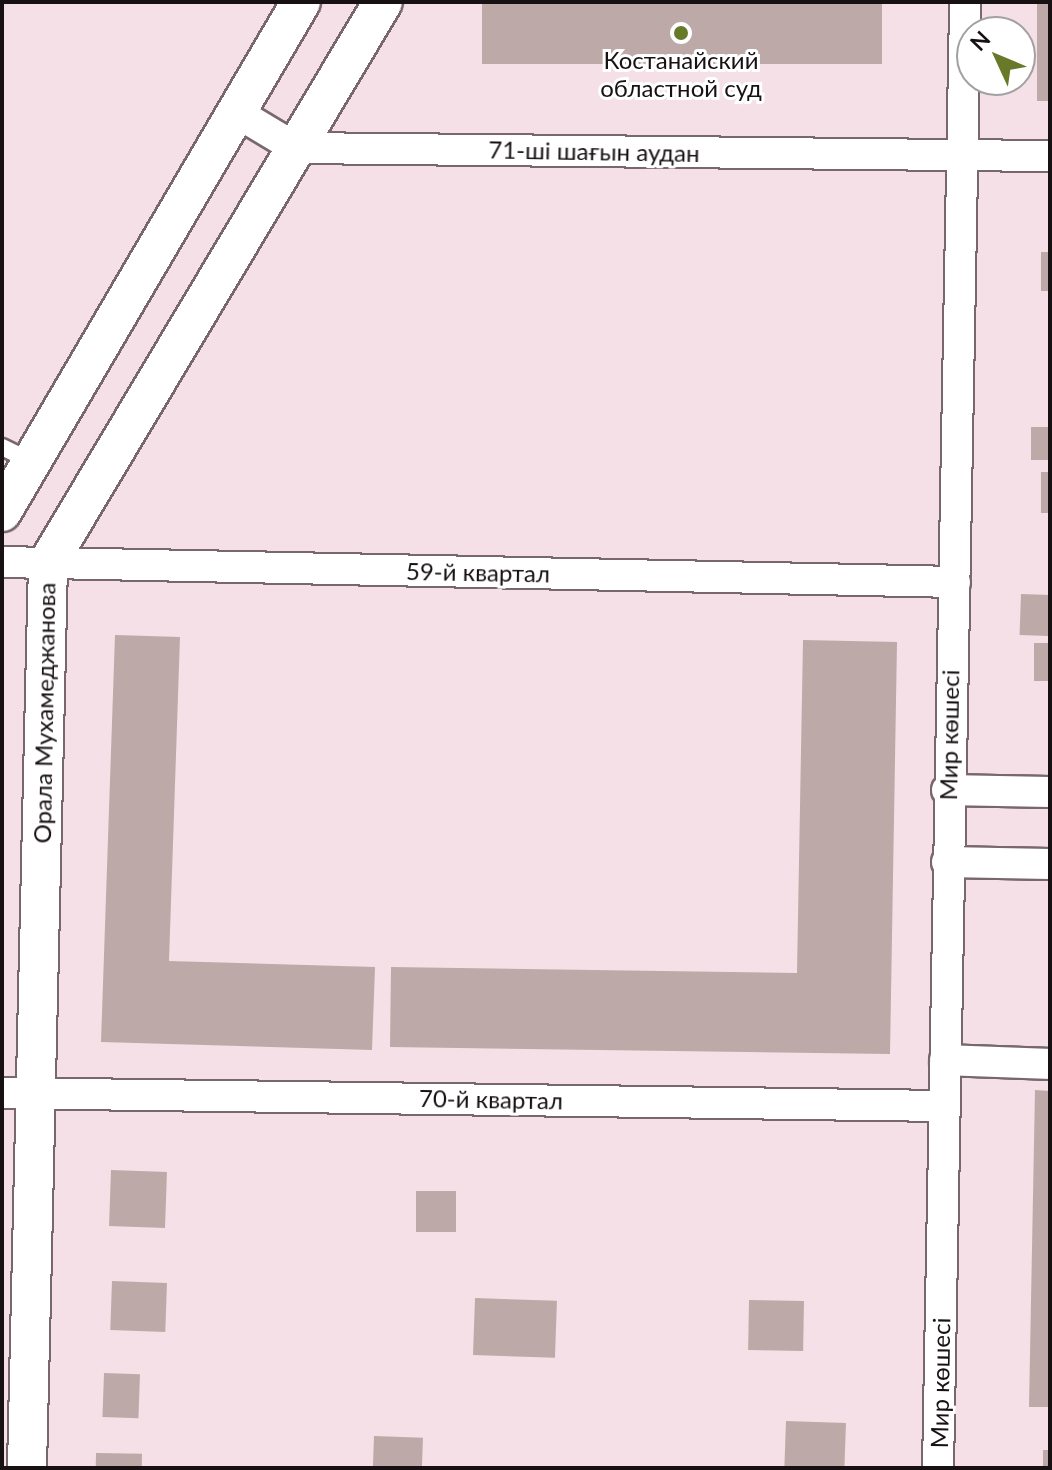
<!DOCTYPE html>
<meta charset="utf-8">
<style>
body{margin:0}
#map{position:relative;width:1052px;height:1470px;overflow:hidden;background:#f4e0e6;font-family:Lato,sans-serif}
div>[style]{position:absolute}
.building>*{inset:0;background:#bda9a8;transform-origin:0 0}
.roads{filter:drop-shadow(2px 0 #78676c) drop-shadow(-2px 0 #78676c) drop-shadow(0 2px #78676c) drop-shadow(0 -2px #78676c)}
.service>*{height:16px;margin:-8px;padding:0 8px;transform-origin:8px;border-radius:8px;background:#fff}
.minor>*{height:30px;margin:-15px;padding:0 15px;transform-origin:15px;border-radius:15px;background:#fff}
.tertiary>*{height:38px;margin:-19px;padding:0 19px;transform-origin:19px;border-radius:19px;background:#fff}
.dots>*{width:22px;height:22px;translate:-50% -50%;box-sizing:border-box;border:4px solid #fff;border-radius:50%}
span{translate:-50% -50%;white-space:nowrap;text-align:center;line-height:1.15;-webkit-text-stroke:6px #fff;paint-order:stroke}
.poi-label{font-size:24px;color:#171113}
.street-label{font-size:24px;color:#171113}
.frame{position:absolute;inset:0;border:4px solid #171113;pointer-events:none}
.north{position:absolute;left:956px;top:16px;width:80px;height:80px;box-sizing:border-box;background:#fff;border:2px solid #a2a0a1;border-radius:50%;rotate:314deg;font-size:22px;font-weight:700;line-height:32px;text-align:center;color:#171113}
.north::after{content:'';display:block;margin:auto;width:28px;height:36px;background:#687a2a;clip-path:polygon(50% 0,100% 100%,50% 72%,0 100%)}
</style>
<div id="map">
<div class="building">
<div style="left:482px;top:2px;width:400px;height:62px"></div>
<div style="left:1037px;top:2px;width:13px;height:99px"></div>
<div style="left:1041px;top:252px;width:9px;height:39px"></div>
<div style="left:1031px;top:427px;width:19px;height:33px"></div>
<div style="left:1041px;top:472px;width:9px;height:41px"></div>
<div style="left:1021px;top:594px;width:29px;height:41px;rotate:2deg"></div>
<div style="clip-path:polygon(115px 635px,180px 637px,169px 961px,375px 967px,372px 1050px,101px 1042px)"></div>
<div style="clip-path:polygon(803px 640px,897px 642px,890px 1054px,390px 1047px,391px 967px,797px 973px)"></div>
<div style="left:1034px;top:643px;width:16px;height:38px"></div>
<div style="clip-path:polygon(1035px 1090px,1050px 1091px,1050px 1407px,1029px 1407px)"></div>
<div style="left:111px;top:1170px;width:56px;height:56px;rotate:2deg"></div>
<div style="left:416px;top:1191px;width:40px;height:41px"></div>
<div style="left:112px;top:1281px;width:55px;height:49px;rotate:2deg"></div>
<div style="left:475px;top:1298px;width:82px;height:57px;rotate:2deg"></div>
<div style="left:749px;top:1300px;width:55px;height:50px;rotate:1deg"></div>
<div style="left:104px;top:1373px;width:36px;height:44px;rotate:2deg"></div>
<div style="left:786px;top:1421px;width:60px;height:46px;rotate:2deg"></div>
<div style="left:374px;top:1436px;width:49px;height:32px;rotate:2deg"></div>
<div style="left:1043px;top:1450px;width:7px;height:18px"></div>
<div style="left:96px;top:1453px;width:46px;height:15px;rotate:1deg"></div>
</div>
<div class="roads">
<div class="service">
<div style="left:2px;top:447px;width:30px;rotate:26deg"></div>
</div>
<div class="minor">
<div style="left:236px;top:112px;width:70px;rotate:31deg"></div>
<div style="left:296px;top:148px;width:754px;rotate:0.61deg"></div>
<div style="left:2px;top:562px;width:953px;rotate:1.2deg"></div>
<div style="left:947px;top:790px;width:103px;rotate:1.1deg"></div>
<div style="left:947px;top:862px;width:103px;rotate:1.1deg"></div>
<div style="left:945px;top:1060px;width:105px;rotate:2.2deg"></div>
<div style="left:2px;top:1093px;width:943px;rotate:0.79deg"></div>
<div style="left:938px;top:1468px;width:1466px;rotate:-88.94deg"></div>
</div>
<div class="tertiary">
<div style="left:2px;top:512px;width:591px;rotate:-59.62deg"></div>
<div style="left:27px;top:1468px;width:905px;rotate:-88.67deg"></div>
<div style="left:48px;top:563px;width:653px;rotate:-59.16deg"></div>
</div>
</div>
<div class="dots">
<div style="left:681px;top:33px;background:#687a2a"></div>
</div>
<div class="poi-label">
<span style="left:681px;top:74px">Костанайский<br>областной суд</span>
</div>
<div class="street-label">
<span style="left:594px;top:151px;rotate:1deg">71-ші шағын аудан</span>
<span style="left:478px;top:572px;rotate:1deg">59-й квартал</span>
<span style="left:44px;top:713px;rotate:-89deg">Орала Мухамеджанова</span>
<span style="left:949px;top:735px;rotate:-89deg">Мир көшесі</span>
<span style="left:491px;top:1099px;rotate:1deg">70-й квартал</span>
<span style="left:940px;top:1383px;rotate:-89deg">Мир көшесі</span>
</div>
<div class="frame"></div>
<div class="north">N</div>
</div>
